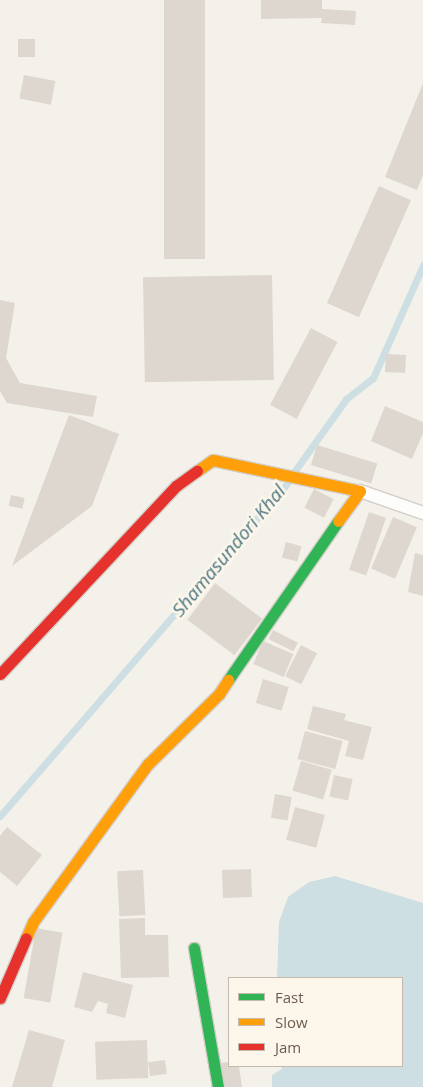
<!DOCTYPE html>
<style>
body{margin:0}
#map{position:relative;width:423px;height:1087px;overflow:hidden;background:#f4f1ea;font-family:"Open Sans",sans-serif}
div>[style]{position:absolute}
.water>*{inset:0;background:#cddfe2}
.stream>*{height:7px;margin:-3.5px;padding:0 3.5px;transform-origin:3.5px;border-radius:3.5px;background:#cddfe2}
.building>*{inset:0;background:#ddd7d0;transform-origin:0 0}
.roads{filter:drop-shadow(1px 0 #d3cec8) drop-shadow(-1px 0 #d3cec8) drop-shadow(0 1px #d3cec8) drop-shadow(0 -1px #d3cec8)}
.lane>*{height:12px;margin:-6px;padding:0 6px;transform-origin:6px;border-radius:6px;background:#fdfdfc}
.fast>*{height:11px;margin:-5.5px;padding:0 5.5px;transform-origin:5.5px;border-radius:5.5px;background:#30b455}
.slow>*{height:11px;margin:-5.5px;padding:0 5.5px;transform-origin:5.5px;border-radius:5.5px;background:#ff9f0a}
.jam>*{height:11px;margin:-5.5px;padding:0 5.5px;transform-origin:5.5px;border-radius:5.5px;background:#e5322d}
span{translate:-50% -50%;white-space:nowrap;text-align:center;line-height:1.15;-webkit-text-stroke:5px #fcf7ea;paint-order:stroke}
.water-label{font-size:19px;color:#4e7785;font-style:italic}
.legend{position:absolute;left:228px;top:977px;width:175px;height:90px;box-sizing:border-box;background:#fcf7ea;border:1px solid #c3b9ac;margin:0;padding:6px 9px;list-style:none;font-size:15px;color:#6e5c4e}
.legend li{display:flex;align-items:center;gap:10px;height:25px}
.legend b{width:25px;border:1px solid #c3b9ac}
</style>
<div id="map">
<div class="water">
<div style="clip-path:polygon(335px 876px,423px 903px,423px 1087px,272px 1087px,272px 1075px,282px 1069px,281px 1066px,402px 1066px,402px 978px,277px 978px,279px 922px,288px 897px,309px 882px)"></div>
</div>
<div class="stream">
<div style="left:294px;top:472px;width:90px;rotate:-54.5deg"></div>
<div style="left:346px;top:399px;width:34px;rotate:-38deg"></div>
<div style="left:373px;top:378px;width:124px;rotate:-66.1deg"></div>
<div style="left:0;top:816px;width:440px;rotate:-49.2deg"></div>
</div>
<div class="building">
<div style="left:164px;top:0;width:41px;height:259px"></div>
<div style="clip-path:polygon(261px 0,322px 0,322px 9px,356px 11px,355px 25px,321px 23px,322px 18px,261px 19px)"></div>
<div style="left:35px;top:39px;width:18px;height:17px;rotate:90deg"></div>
<div style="left:24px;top:75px;width:32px;height:24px;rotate:11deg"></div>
<div style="clip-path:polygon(423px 83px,423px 175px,417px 190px,385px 177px)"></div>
<div style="left:379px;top:186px;width:35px;height:128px;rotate:24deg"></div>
<div style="left:272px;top:275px;width:105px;height:129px;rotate:89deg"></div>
<div style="clip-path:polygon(0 300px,15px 303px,6px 358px,20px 383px,97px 396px,93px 417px,7px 403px,0 391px)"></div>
<div style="left:311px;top:328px;width:30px;height:87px;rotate:28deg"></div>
<div style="left:386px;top:354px;width:20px;height:18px;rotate:3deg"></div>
<div style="clip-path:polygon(385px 406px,423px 422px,423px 433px,412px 459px,371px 441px)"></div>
<div style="clip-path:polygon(69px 415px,119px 434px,92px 506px,12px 566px)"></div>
<div style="left:317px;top:445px;width:63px;height:21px;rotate:17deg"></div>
<div style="left:314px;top:489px;width:22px;height:21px;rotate:27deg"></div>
<div style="left:11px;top:495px;width:14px;height:11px;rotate:12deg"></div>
<div style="left:369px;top:512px;width:18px;height:61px;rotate:19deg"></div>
<div style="left:393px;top:517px;width:26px;height:56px;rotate:23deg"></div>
<div style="left:286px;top:542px;width:16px;height:16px;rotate:15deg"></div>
<div style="clip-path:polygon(415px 553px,423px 555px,423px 596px,408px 592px)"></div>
<div style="left:215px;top:583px;width:59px;height:46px;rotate:37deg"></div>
<div style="left:273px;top:630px;width:28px;height:10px;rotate:27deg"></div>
<div style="left:263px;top:641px;width:33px;height:25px;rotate:23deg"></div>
<div style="left:301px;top:645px;width:18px;height:35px;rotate:27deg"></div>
<div style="left:263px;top:679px;width:27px;height:25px;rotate:17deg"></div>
<div style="clip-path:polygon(313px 706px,346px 714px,344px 720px,372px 727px,363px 760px,345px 756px,349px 741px,307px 729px)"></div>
<div style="left:305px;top:731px;width:39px;height:29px;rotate:15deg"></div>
<div style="left:301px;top:761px;width:32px;height:31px;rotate:16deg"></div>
<div style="left:334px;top:775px;width:19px;height:22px;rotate:12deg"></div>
<div style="left:275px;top:794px;width:17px;height:24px;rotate:10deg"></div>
<div style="left:295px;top:807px;width:31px;height:34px;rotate:15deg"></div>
<div style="clip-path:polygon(7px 827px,42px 855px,17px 886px,0 872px,0 836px)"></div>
<div style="left:251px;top:869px;width:28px;height:29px;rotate:88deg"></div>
<div style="left:143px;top:870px;width:45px;height:26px;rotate:87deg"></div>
<div style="clip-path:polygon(145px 918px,145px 935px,168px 935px,169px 977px,121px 978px,119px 919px)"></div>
<div style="left:36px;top:928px;width:27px;height:71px;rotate:10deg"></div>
<div style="clip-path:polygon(83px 972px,133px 985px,125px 1018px,106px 1013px,108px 1004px,98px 1001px,92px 1012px,74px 1007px)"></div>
<div style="clip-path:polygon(29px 1030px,65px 1040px,52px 1087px,12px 1087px)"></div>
<div style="left:147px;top:1040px;width:38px;height:52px;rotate:88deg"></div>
<div style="left:165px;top:1060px;width:14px;height:17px;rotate:82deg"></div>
<div style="clip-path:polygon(229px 1062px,229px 1066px,239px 1066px,242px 1087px,223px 1087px,220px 1063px)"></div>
</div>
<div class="roads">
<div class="lane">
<div style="left:360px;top:491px;width:67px;rotate:19.2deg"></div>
</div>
<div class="fast">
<div style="left:228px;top:680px;width:193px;rotate:-55.3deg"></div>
<div style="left:194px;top:948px;width:141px;rotate:80.2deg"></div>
</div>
<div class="slow">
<div style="left:197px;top:471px;width:19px;rotate:-35deg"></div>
<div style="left:213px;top:460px;width:150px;rotate:11.9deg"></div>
<div style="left:360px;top:491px;width:37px;rotate:126deg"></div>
<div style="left:26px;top:938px;width:17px;rotate:-66deg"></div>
<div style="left:33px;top:922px;width:195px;rotate:-54deg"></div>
<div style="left:148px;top:764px;width:100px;rotate:-44.6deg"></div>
<div style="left:219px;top:694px;width:17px;rotate:-57deg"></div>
</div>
<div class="jam">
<div style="left:0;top:674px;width:258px;rotate:-46.9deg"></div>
<div style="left:176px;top:486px;width:26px;rotate:-36deg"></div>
<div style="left:0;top:998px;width:65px;rotate:-66.6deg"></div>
</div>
</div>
<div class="water-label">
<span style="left:229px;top:551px;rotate:-50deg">Shamasundori Khal</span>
</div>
<ul class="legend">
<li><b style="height:6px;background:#30b455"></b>Fast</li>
<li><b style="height:6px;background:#ff9f0a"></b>Slow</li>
<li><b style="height:6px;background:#e5322d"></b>Jam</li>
</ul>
</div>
